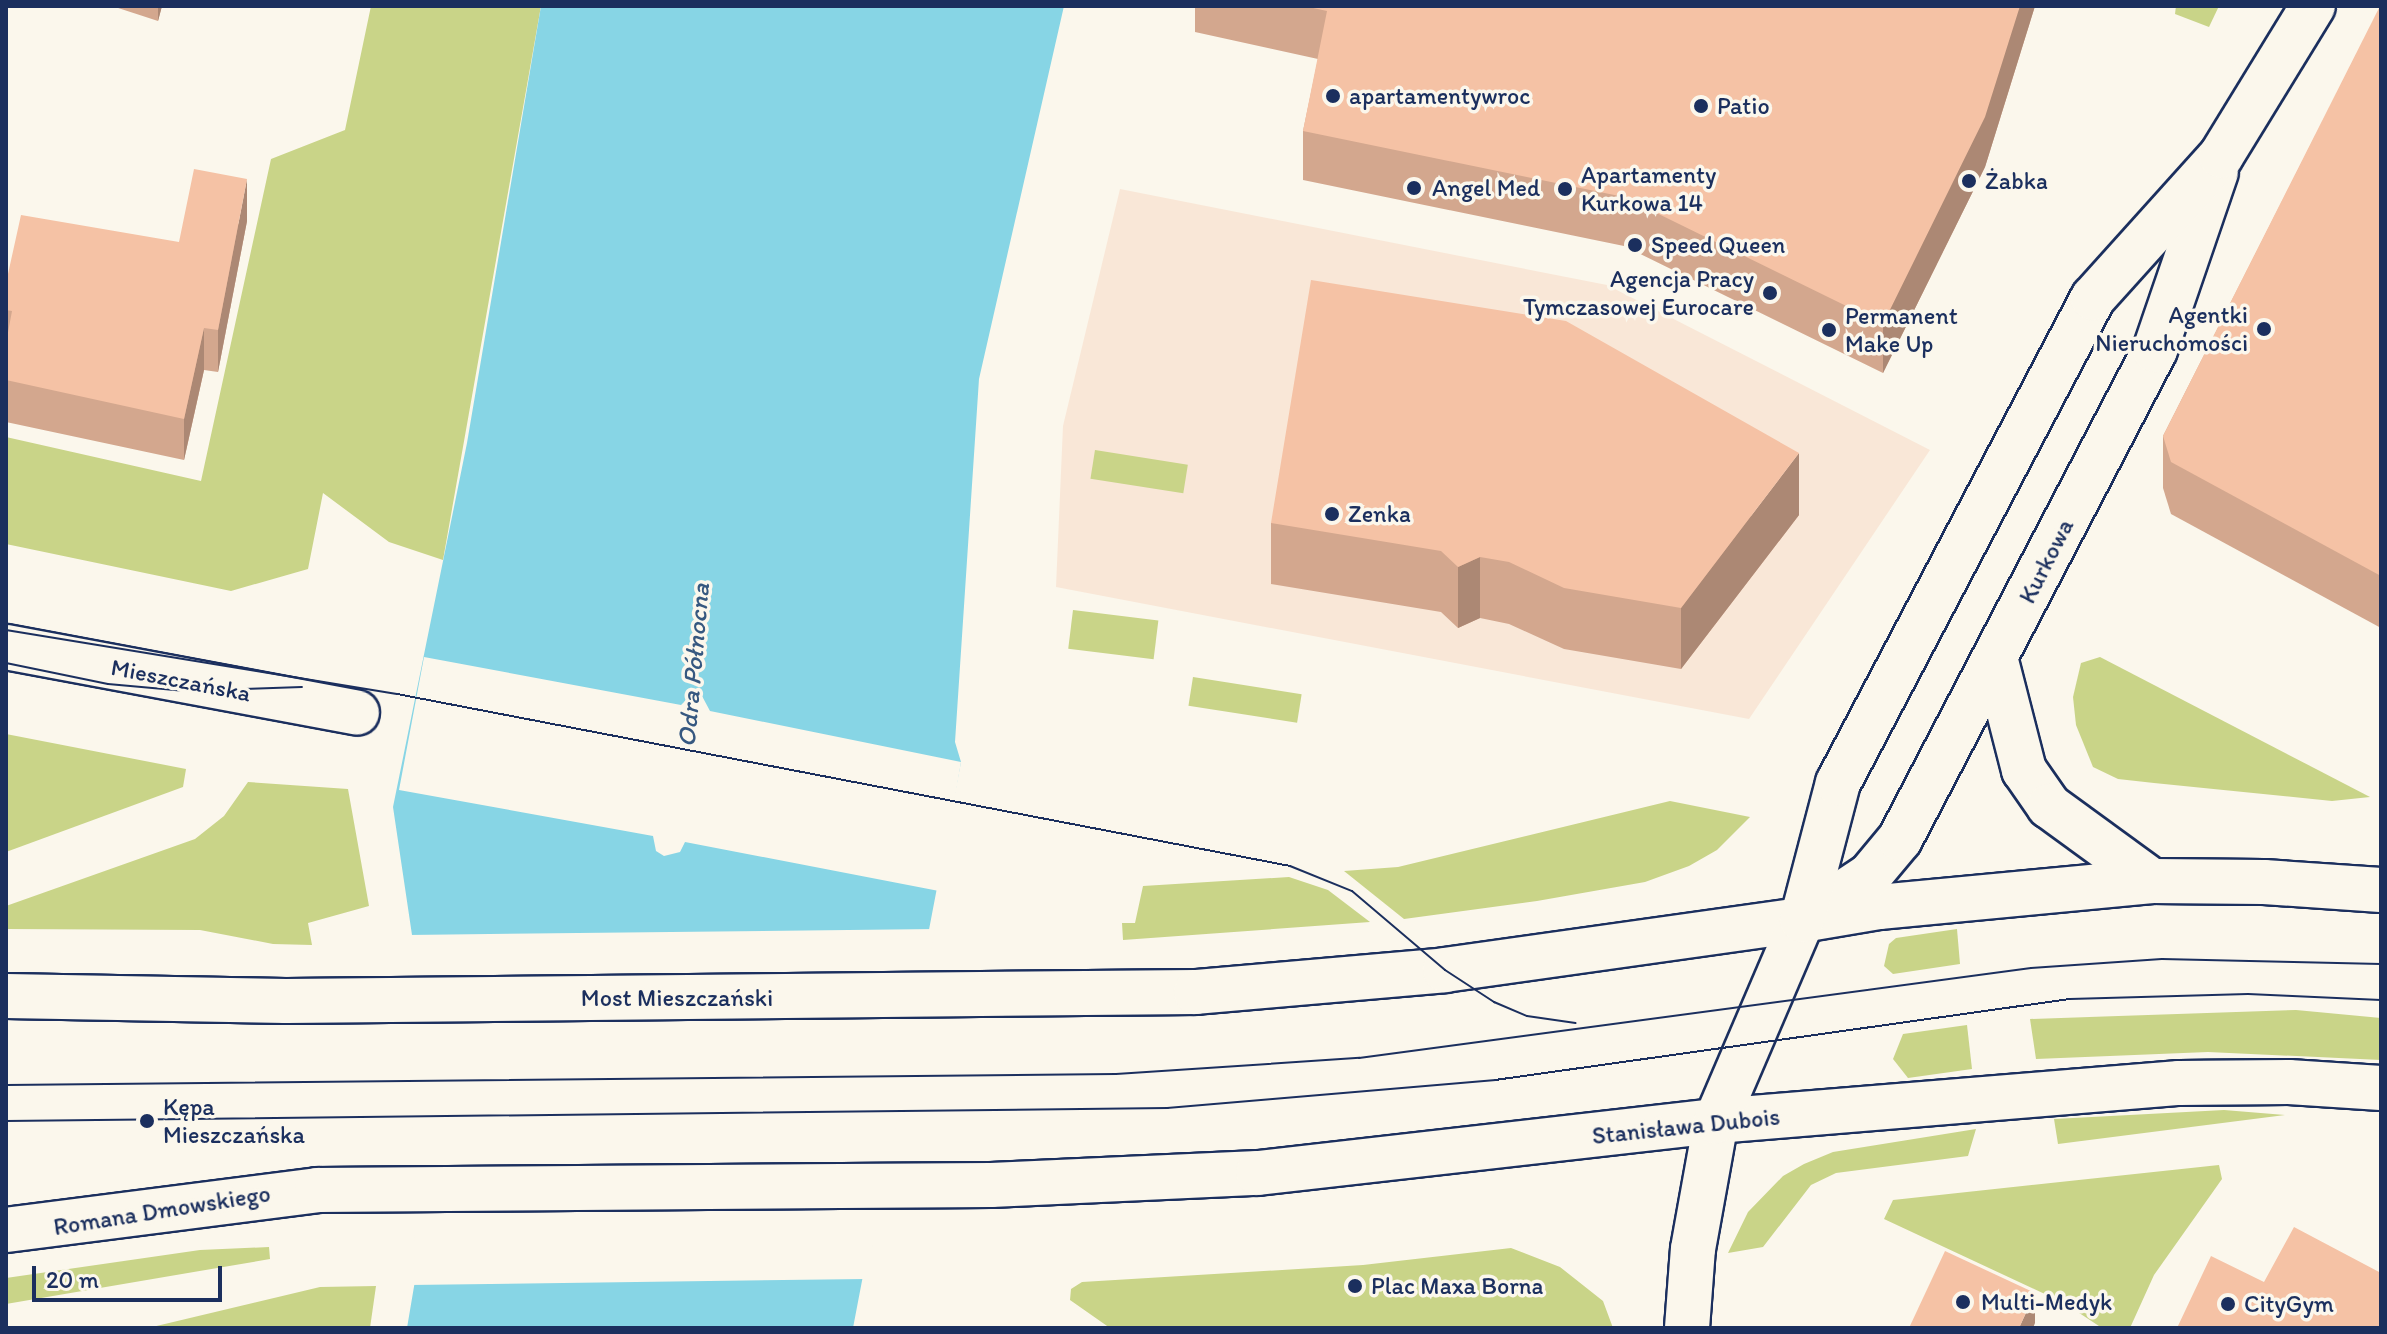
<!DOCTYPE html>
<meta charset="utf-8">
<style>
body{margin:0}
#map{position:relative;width:2387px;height:1334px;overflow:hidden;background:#fbf7ec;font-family:Itim,sans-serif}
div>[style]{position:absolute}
.built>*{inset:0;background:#f9e7d7}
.green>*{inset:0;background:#c9d488;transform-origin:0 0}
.water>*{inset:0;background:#87d5e5}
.pier>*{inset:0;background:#fbf7ec}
.roads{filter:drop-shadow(2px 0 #1b2f5e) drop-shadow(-2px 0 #1b2f5e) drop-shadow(0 2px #1b2f5e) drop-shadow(0 -2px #1b2f5e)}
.minor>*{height:44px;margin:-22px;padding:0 22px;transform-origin:22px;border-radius:22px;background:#fbf7ec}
.tertiary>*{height:44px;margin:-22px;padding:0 22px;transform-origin:22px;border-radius:22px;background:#fbf7ec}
.secondary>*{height:44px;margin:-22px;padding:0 22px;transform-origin:22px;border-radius:22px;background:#fbf7ec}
.tram>*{height:2px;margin:-1px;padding:0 1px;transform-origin:1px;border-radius:1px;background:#1b2f5e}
.wall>*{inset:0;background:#d3a78e}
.shaded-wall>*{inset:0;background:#ac8874}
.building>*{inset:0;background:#f5c2a5}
.dots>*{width:22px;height:22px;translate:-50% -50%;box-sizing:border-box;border:4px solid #fbf7ec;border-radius:50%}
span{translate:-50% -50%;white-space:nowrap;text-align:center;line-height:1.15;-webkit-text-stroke:7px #fbf7ec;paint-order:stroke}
.poi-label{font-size:24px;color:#1b2f5e}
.left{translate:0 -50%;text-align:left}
.right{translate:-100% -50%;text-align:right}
.street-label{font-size:24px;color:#1b2f5e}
.water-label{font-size:26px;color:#365880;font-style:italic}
.frame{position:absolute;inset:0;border:8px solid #1b2f5e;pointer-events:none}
.scale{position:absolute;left:32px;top:1266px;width:190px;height:36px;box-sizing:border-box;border:4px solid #1b2f5e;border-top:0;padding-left:10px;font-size:24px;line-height:28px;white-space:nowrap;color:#1b2f5e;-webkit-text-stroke:6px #fbf7ec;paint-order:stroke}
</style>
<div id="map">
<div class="built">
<div style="clip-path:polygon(1120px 189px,1607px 285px,1930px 450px,1749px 719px,1056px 587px,1063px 426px)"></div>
</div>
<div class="green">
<div style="clip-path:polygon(371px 6px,541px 6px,443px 560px,389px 542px,323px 493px,308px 569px,231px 591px,6px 544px,6px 437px,201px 481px,271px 159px,345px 130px)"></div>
<div style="clip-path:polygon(2176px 6px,2219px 6px,2209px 27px,2175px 14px)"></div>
<div style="left:1095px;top:450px;width:94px;height:29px;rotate:9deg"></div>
<div style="left:1073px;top:610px;width:86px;height:39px;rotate:7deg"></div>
<div style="clip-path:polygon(2100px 657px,2370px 797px,2332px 801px,2154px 783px,2118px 779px,2093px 767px,2076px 725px,2073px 697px,2081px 663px)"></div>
<div style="left:1193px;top:677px;width:110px;height:29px;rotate:9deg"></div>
<div style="clip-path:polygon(6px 734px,186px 769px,183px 787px,6px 852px)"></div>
<div style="clip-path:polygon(248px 782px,348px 789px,369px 906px,308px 923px,312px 945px,273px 944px,200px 930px,6px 929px,6px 906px,195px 839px,224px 816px)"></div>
<div style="clip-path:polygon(1670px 801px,1750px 817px,1717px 850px,1689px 866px,1645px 882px,1537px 901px,1404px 919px,1344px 871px,1398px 867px)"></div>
<div style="clip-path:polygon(1289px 877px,1328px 890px,1370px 922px,1123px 940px,1122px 923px,1135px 923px,1143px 886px)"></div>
<div style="clip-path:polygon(1957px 929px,1960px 964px,1893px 974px,1884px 966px,1889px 944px,1896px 938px)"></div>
<div style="clip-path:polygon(2296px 1010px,2381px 1018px,2381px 1060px,2208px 1052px,2036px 1059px,2030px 1019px)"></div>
<div style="clip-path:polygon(1967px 1025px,1972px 1069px,1908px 1078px,1893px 1059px,1903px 1034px)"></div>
<div style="clip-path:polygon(2224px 1110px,2285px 1115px,2058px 1144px,2054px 1119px)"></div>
<div style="clip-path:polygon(1976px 1129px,1968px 1156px,1836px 1173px,1811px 1185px,1763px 1247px,1728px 1253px,1748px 1212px,1783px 1176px,1804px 1164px,1833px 1152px)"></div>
<div style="clip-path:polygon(2219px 1165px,2222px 1179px,2154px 1275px,2130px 1328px,2102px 1328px,2064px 1303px,1884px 1219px,1893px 1200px)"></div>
<div style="clip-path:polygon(269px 1247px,270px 1259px,6px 1304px,6px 1278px,200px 1250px)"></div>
<div style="clip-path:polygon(1511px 1248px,1560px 1267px,1603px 1301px,1613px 1328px,1110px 1328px,1070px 1300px,1071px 1289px,1082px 1282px,1363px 1265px)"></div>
<div style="clip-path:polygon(376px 1286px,370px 1328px,148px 1328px,320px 1287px)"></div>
</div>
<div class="water">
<div style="clip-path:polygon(541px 6px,1064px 6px,979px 379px,955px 742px,961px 762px,853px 1328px,407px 1328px,419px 1257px,412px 935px,393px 807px,467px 443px)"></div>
</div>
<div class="pier">
<div style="clip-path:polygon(424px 657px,681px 705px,688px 698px,702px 696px,710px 711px,961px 762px,939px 891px,685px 842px,680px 852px,664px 856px,656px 851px,653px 836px,399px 790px)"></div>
<div style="clip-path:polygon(935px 929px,866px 1279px,409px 1285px,415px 1256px,408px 935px)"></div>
</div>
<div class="roads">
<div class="minor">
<div style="left:6px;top:647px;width:357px;rotate:10.6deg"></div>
<div style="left:1687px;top:1328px;width:79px;rotate:-85.7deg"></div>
<div style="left:1693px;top:1249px;width:130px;rotate:-79.8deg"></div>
</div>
<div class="tertiary">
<div style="left:1996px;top:661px;width:113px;rotate:75.6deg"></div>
<div style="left:2024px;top:770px;width:44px;rotate:55.2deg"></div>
<div style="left:2049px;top:806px;width:127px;rotate:36.1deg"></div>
<div style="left:1802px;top:920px;width:78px;rotate:-9.6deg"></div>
<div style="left:1879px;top:907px;width:274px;rotate:-5.4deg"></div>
<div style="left:2152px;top:881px;width:112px;rotate:0.5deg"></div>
<div style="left:2264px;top:882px;width:117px;rotate:3.9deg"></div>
<div style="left:1716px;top:1121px;width:465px;rotate:-4.7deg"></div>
<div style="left:2179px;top:1083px;width:110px;rotate:-0.5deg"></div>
<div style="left:2289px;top:1082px;width:92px;rotate:3.7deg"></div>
</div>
<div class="secondary">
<div style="left:6px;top:996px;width:280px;rotate:1deg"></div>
<div style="left:286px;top:1001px;width:910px;rotate:-0.57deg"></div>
<div style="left:1196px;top:992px;width:250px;rotate:-5deg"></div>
<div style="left:1445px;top:970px;width:360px;rotate:-8deg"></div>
<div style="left:1802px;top:920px;width:82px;rotate:-33.5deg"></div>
<div style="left:1870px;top:875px;width:47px;rotate:-50.2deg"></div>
<div style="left:1900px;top:839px;width:551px;rotate:-62.46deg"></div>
<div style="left:2155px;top:350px;width:188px;rotate:-71.1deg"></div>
<div style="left:6px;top:1230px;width:314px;rotate:-7.3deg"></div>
<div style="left:317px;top:1190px;width:674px;rotate:-0.43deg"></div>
<div style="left:991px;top:1185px;width:267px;rotate:-2.6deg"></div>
<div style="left:1258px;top:1173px;width:461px;rotate:-6.5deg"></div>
<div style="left:1716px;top:1121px;width:219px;rotate:-66.8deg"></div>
<div style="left:1802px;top:920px;width:142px;rotate:-75.3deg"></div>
<div style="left:1838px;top:783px;width:548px;rotate:-62.27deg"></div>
<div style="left:2093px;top:298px;width:191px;rotate:-48deg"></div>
<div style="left:2221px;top:156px;width:176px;rotate:-58.5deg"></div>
</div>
</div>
<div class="tram">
<div style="left:6px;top:630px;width:396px;rotate:9.3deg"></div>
<div style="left:397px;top:694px;width:909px;rotate:10.9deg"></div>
<div style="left:1290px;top:866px;width:67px;rotate:22deg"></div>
<div style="left:1352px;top:891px;width:122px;rotate:40.3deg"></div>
<div style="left:1445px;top:970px;width:59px;rotate:33.1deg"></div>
<div style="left:1494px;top:1002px;width:36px;rotate:23deg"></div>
<div style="left:1527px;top:1016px;width:49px;rotate:8.3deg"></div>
<div style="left:6px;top:663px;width:104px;rotate:11.6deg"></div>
<div style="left:108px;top:684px;width:78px;rotate:5.1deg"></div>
<div style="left:186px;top:691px;width:116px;rotate:-2deg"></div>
<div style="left:6px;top:1085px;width:1110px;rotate:-0.57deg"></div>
<div style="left:1116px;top:1074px;width:244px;rotate:-3.8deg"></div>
<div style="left:1359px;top:1058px;width:678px;rotate:-7.63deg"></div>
<div style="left:2031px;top:968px;width:131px;rotate:-3.9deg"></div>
<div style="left:2162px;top:959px;width:219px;rotate:1.3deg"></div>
<div style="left:6px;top:1121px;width:1162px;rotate:-0.64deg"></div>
<div style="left:1168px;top:1108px;width:328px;rotate:-4.9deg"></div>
<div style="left:1495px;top:1080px;width:581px;rotate:-8.02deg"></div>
<div style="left:2070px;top:999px;width:178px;rotate:-1.6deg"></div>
<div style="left:2248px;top:994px;width:133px;rotate:2.6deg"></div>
</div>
<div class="wall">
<div style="clip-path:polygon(112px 6px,162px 6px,158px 21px)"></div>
<div style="clip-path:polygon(1195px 6px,2035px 6px,1985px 167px,1883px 373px,1624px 246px,1303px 180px,1303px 131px,1318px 59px,1195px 32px)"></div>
<div style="clip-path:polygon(2381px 6px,2381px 628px,2171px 514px,2163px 488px,2163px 436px)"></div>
<div style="clip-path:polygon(247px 221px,218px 372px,204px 370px,184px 460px,6px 422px,6px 283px,179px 242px)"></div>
<div style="clip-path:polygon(1799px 515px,1681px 669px,1564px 649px,1509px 624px,1480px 618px,1458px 628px,1441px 612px,1271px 584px,1271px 523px)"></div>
</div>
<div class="shaded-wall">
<div style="clip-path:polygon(158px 6px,162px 6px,158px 21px)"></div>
<div style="clip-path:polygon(2020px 6px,2035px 6px,1985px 167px,1883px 373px,1883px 324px)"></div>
<div style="clip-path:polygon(247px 179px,247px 221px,218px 372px,218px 330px)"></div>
<div style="clip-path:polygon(204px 328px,204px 370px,184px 460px,184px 419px)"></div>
<div style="clip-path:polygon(1799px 453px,1799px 515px,1681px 669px,1681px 608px)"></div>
<div style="clip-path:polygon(1480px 557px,1480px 618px,1458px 628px,1458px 567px)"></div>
<div style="clip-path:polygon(2035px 1293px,2035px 1323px,2033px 1328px,2019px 1328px)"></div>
</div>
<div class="building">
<div style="clip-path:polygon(1304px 6px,2020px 6px,1985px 117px,1883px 324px,1624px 197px,1303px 131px,1327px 11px)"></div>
<div style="clip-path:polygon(2380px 6px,2381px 6px,2381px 576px,2171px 462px,2163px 436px)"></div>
<div style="clip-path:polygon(194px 169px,247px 179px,218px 330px,204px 328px,184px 419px,6px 380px,6px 343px,12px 311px,6px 310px,6px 283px,21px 215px,179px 242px)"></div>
<div style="clip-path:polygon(1311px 280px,1566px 321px,1799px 453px,1681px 608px,1564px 588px,1509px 562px,1480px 557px,1458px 567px,1441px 551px,1271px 523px)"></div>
<div style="clip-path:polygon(2294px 1227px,2381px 1273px,2381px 1328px,2177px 1328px,2211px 1256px,2264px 1282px)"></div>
<div style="clip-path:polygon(1945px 1251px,2035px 1293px,2019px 1328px,1909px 1328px)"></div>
</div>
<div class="dots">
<div style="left:1333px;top:96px;background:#1b2f5e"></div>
<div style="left:1701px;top:106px;background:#1b2f5e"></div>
<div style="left:1969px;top:181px;background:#1b2f5e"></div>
<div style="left:1414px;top:188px;background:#1b2f5e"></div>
<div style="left:1565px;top:189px;background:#1b2f5e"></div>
<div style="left:1635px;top:245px;background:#1b2f5e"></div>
<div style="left:1770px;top:293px;background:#1b2f5e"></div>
<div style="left:2264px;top:329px;background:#1b2f5e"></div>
<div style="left:1829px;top:330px;background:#1b2f5e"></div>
<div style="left:1332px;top:514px;background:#1b2f5e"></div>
<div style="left:147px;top:1121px;background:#1b2f5e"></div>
<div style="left:1355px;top:1286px;background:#1b2f5e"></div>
<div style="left:1963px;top:1302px;background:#1b2f5e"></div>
<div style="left:2228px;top:1304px;background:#1b2f5e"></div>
</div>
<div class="poi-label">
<span class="left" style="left:1349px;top:96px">apartamentywroc</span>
<span class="left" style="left:1717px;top:106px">Patio</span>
<span class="left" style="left:1581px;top:189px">Apartamenty<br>Kurkowa 14</span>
<span class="left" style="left:1985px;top:181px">Żabka</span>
<span class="left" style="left:1432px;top:188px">Angel Med</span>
<span class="left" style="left:1651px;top:245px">Speed Queen</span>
<span class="right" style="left:1754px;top:293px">Agencja Pracy<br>Tymczasowej Eurocare</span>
<span class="right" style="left:2248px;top:329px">Agentki<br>Nieruchomości</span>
<span class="left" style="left:1845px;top:330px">Permanent<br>Make Up</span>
<span class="left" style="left:1348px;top:514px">Zenka</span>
<span class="left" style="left:163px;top:1121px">Kępa<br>Mieszczańska</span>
<span class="left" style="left:1371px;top:1286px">Plac Maxa Borna</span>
<span class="left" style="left:1981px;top:1302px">Multi-Medyk</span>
<span class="left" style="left:2244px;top:1304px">CityGym</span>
</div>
<div class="street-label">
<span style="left:2046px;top:561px;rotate:-63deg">Kurkowa</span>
<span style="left:181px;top:680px;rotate:11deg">Mieszczańska</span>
<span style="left:677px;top:998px">Most Mieszczański</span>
<span style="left:1686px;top:1126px;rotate:-6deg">Stanisława Dubois</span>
<span style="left:162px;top:1210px;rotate:-9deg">Romana Dmowskiego</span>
</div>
<div class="water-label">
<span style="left:694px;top:665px;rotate:-85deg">Odra Północna</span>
</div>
<div class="frame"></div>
<div class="scale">20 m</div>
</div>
